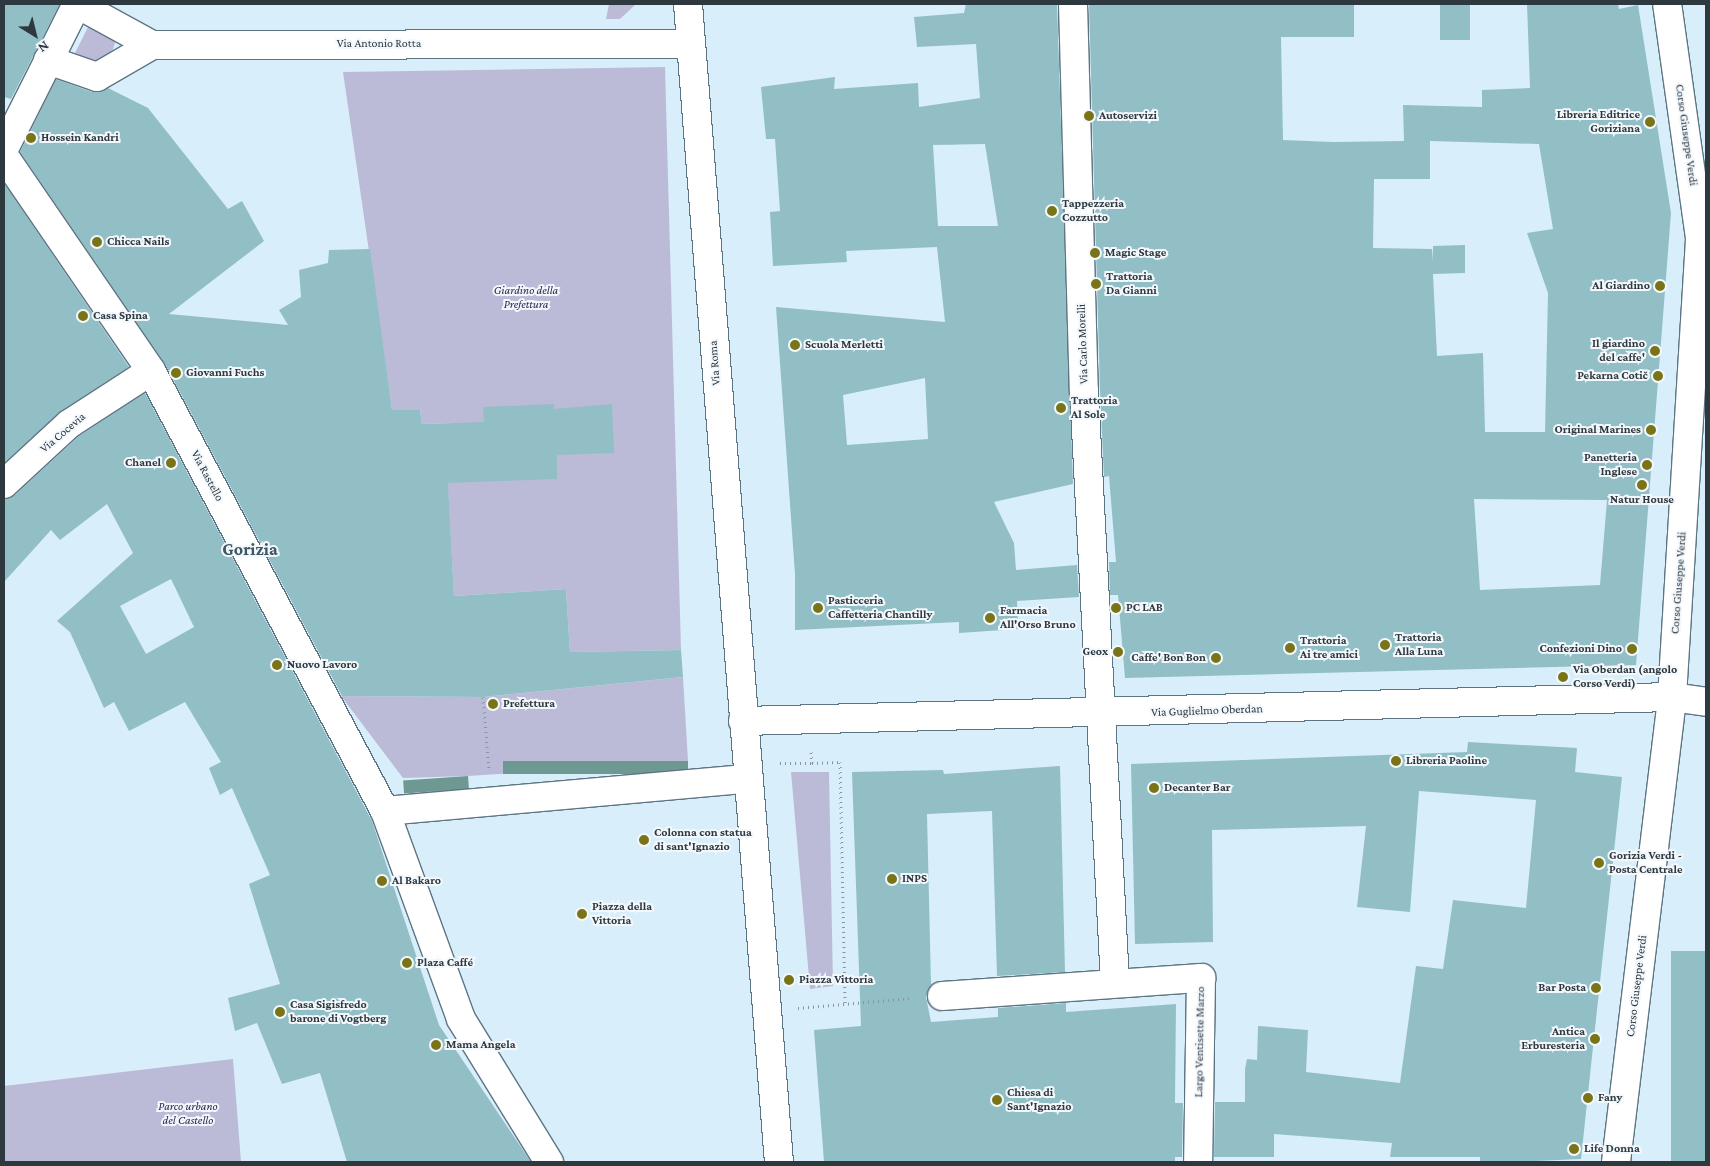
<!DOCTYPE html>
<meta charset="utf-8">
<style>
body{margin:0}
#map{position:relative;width:1710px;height:1166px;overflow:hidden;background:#d8eefb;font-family:"Crimson Pro",serif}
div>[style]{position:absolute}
.green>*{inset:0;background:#bcbbd7}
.water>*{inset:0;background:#6e9992;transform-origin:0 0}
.building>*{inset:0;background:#92bfc6;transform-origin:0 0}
.path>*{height:3px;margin-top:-1.5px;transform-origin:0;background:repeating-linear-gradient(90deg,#8696a0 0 1px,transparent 0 5px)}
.roads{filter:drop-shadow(1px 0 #5d7583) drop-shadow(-1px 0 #5d7583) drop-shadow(0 1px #5d7583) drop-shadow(0 -1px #5d7583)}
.street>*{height:28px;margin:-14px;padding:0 14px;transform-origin:14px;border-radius:14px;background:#fff}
.secondary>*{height:28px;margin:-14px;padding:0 14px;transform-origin:14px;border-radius:14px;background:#fff}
.dots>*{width:14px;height:14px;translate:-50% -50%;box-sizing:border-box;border:2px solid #f3f8fc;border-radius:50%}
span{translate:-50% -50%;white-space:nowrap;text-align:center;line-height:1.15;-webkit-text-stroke:4px #f3f8fc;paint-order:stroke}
.street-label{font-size:12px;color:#2e383f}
.poi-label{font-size:12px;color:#2e383f;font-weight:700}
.right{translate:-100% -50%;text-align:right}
.left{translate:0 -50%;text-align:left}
.park-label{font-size:12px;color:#2b2451;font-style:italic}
.district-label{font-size:18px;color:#3e5563;font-weight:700}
.frame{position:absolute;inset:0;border:5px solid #2e383f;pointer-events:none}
.north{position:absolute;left:10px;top:10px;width:50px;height:50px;-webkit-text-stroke:4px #f3f8fc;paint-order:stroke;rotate:144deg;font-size:14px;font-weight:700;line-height:20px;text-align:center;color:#2e383f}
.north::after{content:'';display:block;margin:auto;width:18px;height:22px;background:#2e383f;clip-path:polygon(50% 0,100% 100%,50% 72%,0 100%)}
</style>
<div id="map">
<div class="green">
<div style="clip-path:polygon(609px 4px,636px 4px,620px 19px,606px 19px)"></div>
<div style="clip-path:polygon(89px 25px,117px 37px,111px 55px,94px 65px,74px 55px)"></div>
<div style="clip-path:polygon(665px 67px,681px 650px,570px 652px,566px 589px,454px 596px,447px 472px,453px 423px,422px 424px,420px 410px,392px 410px,343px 72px)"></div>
<div style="clip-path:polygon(683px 677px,688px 761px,468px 776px,403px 778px,341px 696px,483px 697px)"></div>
<div style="clip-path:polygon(791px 772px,829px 772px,833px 986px,810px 989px)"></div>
<div style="clip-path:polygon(233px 1059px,241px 1162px,4px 1162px,4px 1086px)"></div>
</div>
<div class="water">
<div style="left:688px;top:761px;width:13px;height:185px;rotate:90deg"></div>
<div style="left:468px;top:776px;width:13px;height:65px;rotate:86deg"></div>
</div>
<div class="building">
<div style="clip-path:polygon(4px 4px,60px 4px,11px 99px,4px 97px)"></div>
<div style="clip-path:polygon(evenodd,966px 4px,1057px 4px,1073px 484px,994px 502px,1014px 543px,1016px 570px,1077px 565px,1079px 597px,1017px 601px,1018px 629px,959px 633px,959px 622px,795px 630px,795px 574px,776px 307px,945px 322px,937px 247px,846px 251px,847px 262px,773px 266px,770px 212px,780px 211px,775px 139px,766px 139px,761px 87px,835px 77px,834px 89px,918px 83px,919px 107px,980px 98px,976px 44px,917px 47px,914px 17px,964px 13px,966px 4px,985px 144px,998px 226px,938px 226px,933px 145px,985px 144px,966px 4px,925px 378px,928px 439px,847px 445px,843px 395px,925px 378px)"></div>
<div style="clip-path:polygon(evenodd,1089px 4px,1354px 4px,1354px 37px,1281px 37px,1283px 140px,1333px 142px,1404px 141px,1403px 105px,1482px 107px,1482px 90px,1530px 88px,1527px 4px,1618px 4px,1619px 9px,1638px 5px,1671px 213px,1636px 665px,1125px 678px,1118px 595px,1110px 595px,1109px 562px,1116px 562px,1109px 476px,1104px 477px,1100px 390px,1089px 4px,1430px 141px,1539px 144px,1553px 229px,1527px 233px,1548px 293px,1545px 432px,1485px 432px,1483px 353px,1437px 356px,1433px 274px,1465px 273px,1465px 245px,1433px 246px,1433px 261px,1432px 249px,1373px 248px,1374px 179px,1430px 179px,1430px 141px,1089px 4px,1474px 499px,1607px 500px,1600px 585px,1480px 590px,1474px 499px)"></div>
<div style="left:1440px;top:4px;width:30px;height:36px"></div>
<div style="clip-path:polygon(56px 79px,92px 92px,108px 88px,148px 108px,228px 209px,242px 201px,264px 241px,169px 314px,288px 325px,279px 310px,301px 297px,299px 270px,328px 263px,329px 250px,370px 249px,392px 410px,420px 410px,422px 424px,484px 422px,483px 407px,554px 404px,554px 409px,612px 404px,614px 453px,557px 455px,557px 479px,448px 483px,454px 596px,566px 589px,570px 652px,681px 650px,683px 677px,483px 697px,342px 696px,165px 364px,20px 152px)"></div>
<div style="clip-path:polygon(4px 183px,129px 367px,61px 411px,4px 463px)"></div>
<div style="clip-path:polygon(evenodd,145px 393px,372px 821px,439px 1025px,531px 1162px,347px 1162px,320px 1073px,282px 1084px,257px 1023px,235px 1031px,228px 998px,280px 984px,249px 884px,270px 875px,232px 788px,220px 795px,209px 768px,221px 762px,185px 702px,129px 731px,114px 702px,104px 708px,70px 632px,57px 621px,133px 553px,107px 504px,60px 540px,51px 530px,4px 582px,4px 499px,15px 495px,79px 436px,145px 393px,171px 579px,194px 627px,146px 654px,120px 606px,171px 579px)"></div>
<div style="clip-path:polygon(1468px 742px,1577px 748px,1575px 772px,1622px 777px,1581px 1159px,1509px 1162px,1480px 1161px,1480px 1157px,1390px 1157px,1392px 1143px,1274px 1134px,1274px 1157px,1214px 1157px,1215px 1102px,1245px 1102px,1245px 1069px,1247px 1059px,1257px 1060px,1258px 1026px,1308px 1030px,1306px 1072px,1400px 1083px,1416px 966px,1443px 969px,1453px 900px,1526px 908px,1536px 800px,1419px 791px,1410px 912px,1357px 907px,1366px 826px,1212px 830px,1213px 942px,1135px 944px,1131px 764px,1467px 752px)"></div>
<div style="clip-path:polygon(1060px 766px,1065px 972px,997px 976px,992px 811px,927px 814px,931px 985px,926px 997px,931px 1022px,998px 1017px,998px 1008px,1066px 1003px,1066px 1012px,1176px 1004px,1175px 1103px,1183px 1103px,1182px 1157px,1175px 1157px,1175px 1162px,824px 1162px,814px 1030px,861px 1026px,852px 772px,943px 770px,944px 774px)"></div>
<div style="left:1706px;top:951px;width:211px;height:35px;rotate:90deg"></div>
</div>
<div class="path">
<div style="left:483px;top:697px;width:73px;rotate:85.3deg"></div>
<div style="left:780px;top:763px;width:32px"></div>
<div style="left:812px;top:763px;width:12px;rotate:-95deg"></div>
<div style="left:812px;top:763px;width:28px;rotate:-2deg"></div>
<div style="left:840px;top:762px;width:242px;rotate:88.8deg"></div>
<div style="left:798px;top:1008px;width:114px;rotate:-5deg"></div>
</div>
<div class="roads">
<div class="street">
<div style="left:77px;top:4px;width:85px;rotate:28.7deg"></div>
<div style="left:152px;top:45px;width:538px;rotate:-0.11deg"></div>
<div style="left:1073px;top:4px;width:387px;rotate:88.4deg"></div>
<div style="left:1084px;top:391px;width:592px;rotate:87deg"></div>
<div style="left:48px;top:60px;width:52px;rotate:19.1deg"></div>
<div style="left:97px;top:77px;width:64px;rotate:-30.2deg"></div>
<div style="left:4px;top:149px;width:162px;rotate:-63.3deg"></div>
<div style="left:4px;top:156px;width:260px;rotate:55.6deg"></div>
<div style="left:151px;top:371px;width:498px;rotate:62deg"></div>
<div style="left:385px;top:811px;width:221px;rotate:69.9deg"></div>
<div style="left:461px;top:1019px;width:168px;rotate:58.4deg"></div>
<div style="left:4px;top:484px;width:88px;rotate:-42.7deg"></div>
<div style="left:69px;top:424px;width:98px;rotate:-32.9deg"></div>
<div style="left:1672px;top:697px;width:34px;rotate:8deg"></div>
<div style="left:385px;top:811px;width:362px;rotate:-5.1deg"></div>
<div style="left:942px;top:996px;width:260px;rotate:-4deg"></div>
<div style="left:1201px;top:978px;width:184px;rotate:90.9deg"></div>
</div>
<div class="secondary">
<div style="left:688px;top:4px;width:1162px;rotate:85.51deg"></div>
<div style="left:743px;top:721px;width:929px;rotate:-1.48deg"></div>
<div style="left:1616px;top:1162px;width:468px;rotate:-83.1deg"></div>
<div style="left:1672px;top:697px;width:460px;rotate:-86.5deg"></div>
<div style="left:1700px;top:238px;width:236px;rotate:-98deg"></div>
</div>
</div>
<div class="dots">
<div style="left:1089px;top:116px;background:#7a7418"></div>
<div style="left:1650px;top:122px;background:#7a7418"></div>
<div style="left:31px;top:138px;background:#7a7418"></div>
<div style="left:1052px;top:211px;background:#7a7418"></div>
<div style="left:97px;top:242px;background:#7a7418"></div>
<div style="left:1095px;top:253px;background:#7a7418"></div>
<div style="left:1096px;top:284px;background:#7a7418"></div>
<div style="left:1660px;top:286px;background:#7a7418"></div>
<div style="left:83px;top:316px;background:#7a7418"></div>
<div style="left:795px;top:345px;background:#7a7418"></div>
<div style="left:1655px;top:351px;background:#7a7418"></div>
<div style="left:176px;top:373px;background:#7a7418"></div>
<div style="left:1658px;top:376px;background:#7a7418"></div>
<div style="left:1061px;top:408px;background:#7a7418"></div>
<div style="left:1651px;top:430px;background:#7a7418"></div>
<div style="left:171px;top:463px;background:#7a7418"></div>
<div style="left:1647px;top:465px;background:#7a7418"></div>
<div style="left:1642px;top:485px;background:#7a7418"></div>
<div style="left:818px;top:608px;background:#7a7418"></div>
<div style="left:1116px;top:608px;background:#7a7418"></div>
<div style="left:990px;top:618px;background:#7a7418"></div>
<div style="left:1385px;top:645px;background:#7a7418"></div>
<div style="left:1290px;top:648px;background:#7a7418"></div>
<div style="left:1632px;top:649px;background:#7a7418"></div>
<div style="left:1118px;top:652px;background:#7a7418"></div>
<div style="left:1216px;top:658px;background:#7a7418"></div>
<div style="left:277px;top:665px;background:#7a7418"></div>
<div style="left:1563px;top:677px;background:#7a7418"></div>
<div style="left:493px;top:704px;background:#7a7418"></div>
<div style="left:1396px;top:761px;background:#7a7418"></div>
<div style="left:1154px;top:788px;background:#7a7418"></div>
<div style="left:644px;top:840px;background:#7a7418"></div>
<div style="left:1599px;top:863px;background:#7a7418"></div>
<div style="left:892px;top:879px;background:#7a7418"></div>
<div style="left:382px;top:881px;background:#7a7418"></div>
<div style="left:582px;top:914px;background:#7a7418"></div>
<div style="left:407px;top:963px;background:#7a7418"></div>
<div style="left:789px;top:980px;background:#7a7418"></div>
<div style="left:1596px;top:988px;background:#7a7418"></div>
<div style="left:280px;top:1012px;background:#7a7418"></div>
<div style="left:1595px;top:1039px;background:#7a7418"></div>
<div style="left:436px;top:1045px;background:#7a7418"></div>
<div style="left:1588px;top:1098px;background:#7a7418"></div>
<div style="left:997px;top:1100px;background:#7a7418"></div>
<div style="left:1574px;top:1149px;background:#7a7418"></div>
</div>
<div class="street-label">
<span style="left:379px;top:44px">Via Antonio Rotta</span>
<span style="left:1686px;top:135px;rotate:82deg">Corso Giuseppe Verdi</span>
<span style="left:1083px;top:344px;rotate:-92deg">Via Carlo Morelli</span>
<span style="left:715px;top:363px;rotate:-94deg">Via Roma</span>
<span style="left:63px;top:433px;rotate:-40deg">Via Cocevia</span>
<span style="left:207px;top:476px;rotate:62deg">Via Rastello</span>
<span style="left:1679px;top:583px;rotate:-86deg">Corso Giuseppe Verdi</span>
<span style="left:1207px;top:711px;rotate:-2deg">Via Guglielmo Oberdan</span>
<span style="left:1637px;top:986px;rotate:-83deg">Corso Giuseppe Verdi</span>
<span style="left:1200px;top:1042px;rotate:-89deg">Largo Ventisette Marzo</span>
</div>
<div class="poi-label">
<span class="right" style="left:1640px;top:122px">Libreria Editrice<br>Goriziana</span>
<span class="left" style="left:1099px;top:116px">Autoservizi</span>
<span class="left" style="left:41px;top:138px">Hossein Kandri</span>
<span class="left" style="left:1062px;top:211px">Tappezzeria<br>Cozzutto</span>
<span class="left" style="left:107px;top:242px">Chicca Nails</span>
<span class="left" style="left:1105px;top:253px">Magic Stage</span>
<span class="left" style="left:1106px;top:284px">Trattoria<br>Da Gianni</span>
<span class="right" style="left:1650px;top:286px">Al Giardino</span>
<span class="left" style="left:93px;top:316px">Casa Spina</span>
<span class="right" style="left:1645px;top:351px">Il giardino<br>del caffe'</span>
<span class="left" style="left:805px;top:345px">Scuola Merletti</span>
<span class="left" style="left:186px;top:373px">Giovanni Fuchs</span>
<span class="right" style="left:1648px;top:376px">Pekarna Cotič</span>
<span class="left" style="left:1071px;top:408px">Trattoria<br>Al Sole</span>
<span class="right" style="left:1641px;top:430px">Original Marines</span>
<span class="right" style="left:1637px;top:465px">Panetteria<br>Inglese</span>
<span class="right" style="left:161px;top:463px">Chanel</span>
<span style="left:1642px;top:500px">Natur House</span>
<span class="left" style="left:828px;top:608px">Pasticceria<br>Caffetteria Chantilly</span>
<span class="left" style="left:1126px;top:608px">PC LAB</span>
<span class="left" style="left:1000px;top:618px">Farmacia<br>All'Orso Bruno</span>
<span class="left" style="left:1395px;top:645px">Trattoria<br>Alla Luna</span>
<span class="left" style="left:1300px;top:648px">Trattoria<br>Ai tre amici</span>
<span class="right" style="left:1622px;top:649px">Confezioni Dino</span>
<span class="right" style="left:1108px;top:652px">Geox</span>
<span class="right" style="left:1206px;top:658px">Caffe' Bon Bon</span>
<span class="left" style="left:287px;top:665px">Nuovo Lavoro</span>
<span class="left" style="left:1573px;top:677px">Via Oberdan (angolo<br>Corso Verdi)</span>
<span class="left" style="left:503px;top:704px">Prefettura</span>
<span class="left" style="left:1406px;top:761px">Libreria Paoline</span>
<span class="left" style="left:1164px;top:788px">Decanter Bar</span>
<span class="left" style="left:654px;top:840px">Colonna con statua<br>di sant'Ignazio</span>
<span class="left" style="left:1609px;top:863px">Gorizia Verdi -<br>Posta Centrale</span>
<span class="left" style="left:902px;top:879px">INPS</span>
<span class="left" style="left:392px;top:881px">Al Bakaro</span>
<span class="left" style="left:592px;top:914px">Piazza della<br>Vittoria</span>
<span class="left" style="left:417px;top:963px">Plaza Caffé</span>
<span class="left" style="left:799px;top:980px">Piazza Vittoria</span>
<span class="right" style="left:1586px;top:988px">Bar Posta</span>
<span class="left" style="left:290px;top:1012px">Casa Sigisfredo<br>barone di Vogtberg</span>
<span class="right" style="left:1585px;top:1039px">Antica<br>Erburesteria</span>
<span class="left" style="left:446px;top:1045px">Mama Angela</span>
<span class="left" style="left:1007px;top:1100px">Chiesa di<br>Sant'Ignazio</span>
<span class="left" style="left:1598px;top:1098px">Fany</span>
<span class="left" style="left:1584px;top:1149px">Life Donna</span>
</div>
<div class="park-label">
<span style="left:526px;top:298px">Giardino della<br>Prefettura</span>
<span style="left:188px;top:1114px">Parco urbano<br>del Castello</span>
</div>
<div class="district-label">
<span style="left:250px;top:549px">Gorizia</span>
</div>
<div class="frame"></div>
<div class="north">N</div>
</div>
